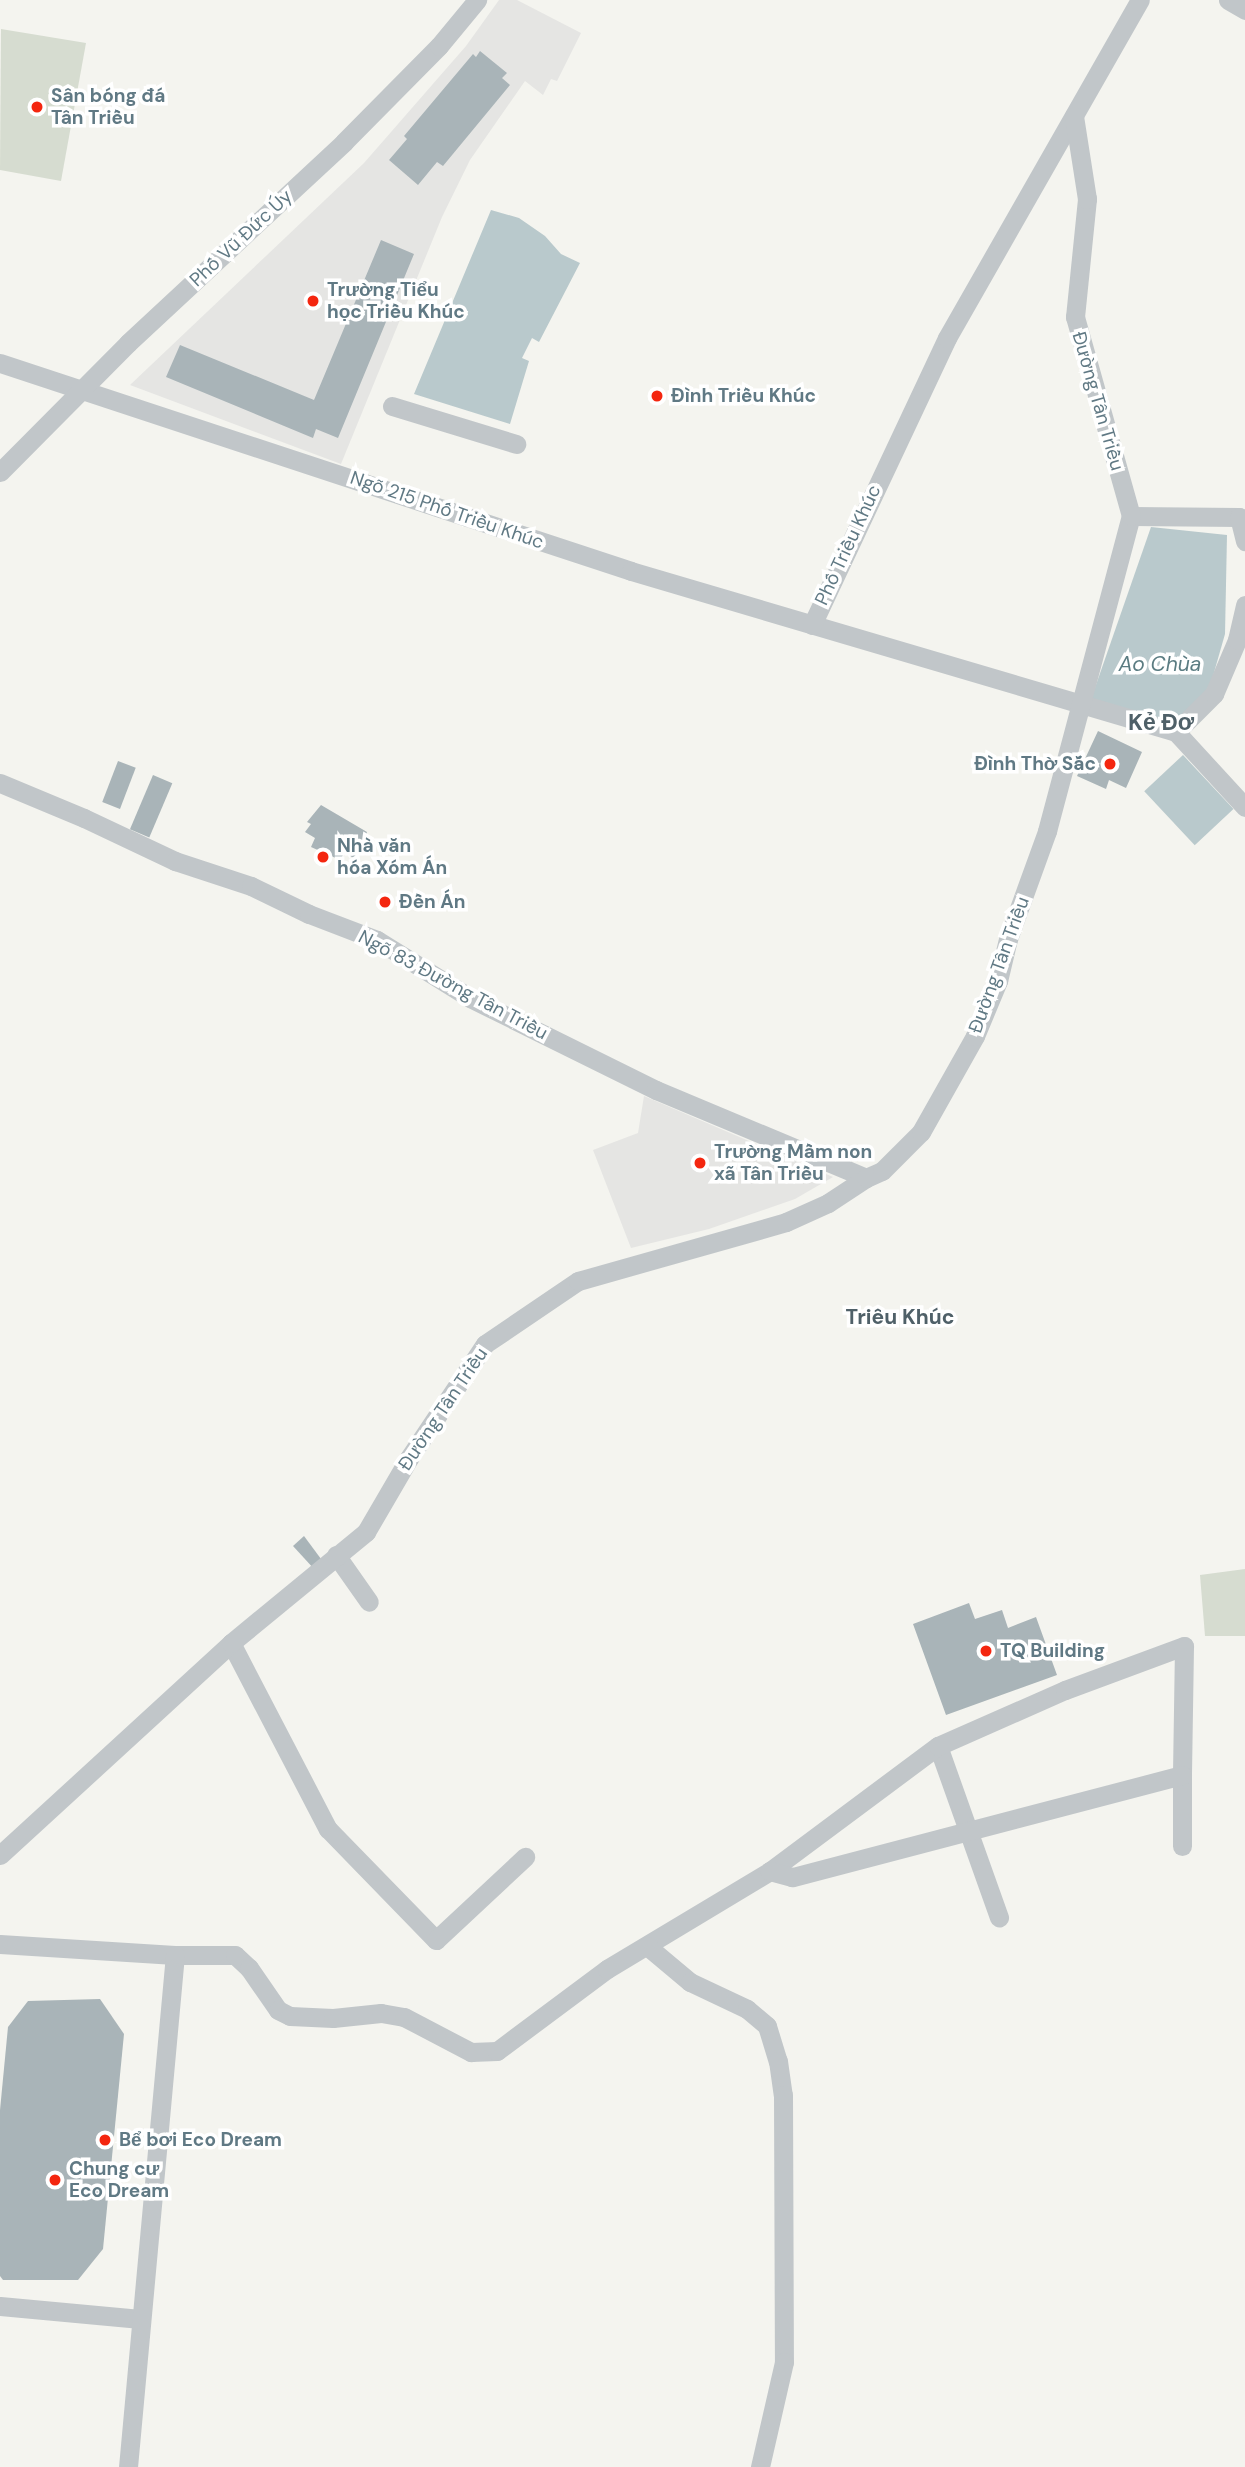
<!DOCTYPE html>
<meta charset="utf-8">
<style>
body{margin:0}
#map{position:relative;width:1245px;height:2467px;overflow:hidden;background:#f4f4ef;font-family:"DM Sans",sans-serif}
div>[style]{position:absolute}
.built>*{inset:0;background:#e5e5e3}
.green>*{inset:0;background:#d6dcd0}
.water>*{inset:0;background:#b9c9cc;transform-origin:0 0}
.building>*{inset:0;background:#a9b4b8;transform-origin:0 0}
.minor>*{height:19px;margin:-9.5px;padding:0 9.5px;transform-origin:9.5px;border-radius:9.5px;background:#c1c6c9}
.dots>*{width:19px;height:19px;translate:-50% -50%;box-sizing:border-box;border:4px solid #fff;border-radius:50%}
span{translate:-50% -50%;white-space:nowrap;text-align:center;line-height:1.15;-webkit-text-stroke:7px #fff;paint-order:stroke}
.poi-label{font-size:19px;color:#607984;font-weight:700}
.left{translate:0 -50%;text-align:left}
.right{translate:-100% -50%;text-align:right}
.street-label{font-size:19px;color:#607984}
.water-label{font-size:21px;color:#5b7c82;font-style:italic}
.neighbourhood-label{font-size:21px;color:#4f6068;font-weight:700}
.quarter-label{font-size:23px;color:#4f6068;font-weight:700}
</style>
<div id="map">
<div class="built">
<div style="clip-path:polygon(499px 0,517px 0,581px 33px,557px 81px,551px 79px,543px 95px,525px 81px,470px 160px,442px 217px,341px 464px,130px 385px,364px 163px,466px 46px)"></div>
<div style="clip-path:polygon(644px 1096px,833px 1177px,795px 1199px,709px 1229px,631px 1248px,593px 1150px,638px 1133px)"></div>
</div>
<div class="green">
<div style="clip-path:polygon(1px 29px,86px 43px,61px 181px,0 170px)"></div>
<div style="clip-path:polygon(1245px 1569px,1245px 1636px,1205px 1636px,1200px 1575px)"></div>
</div>
<div class="water">
<div style="clip-path:polygon(491px 210px,519px 218px,545px 236px,561px 254px,580px 263px,539px 342px,532px 338px,522px 358px,529px 361px,510px 424px,414px 394px)"></div>
<div style="clip-path:polygon(1151px 527px,1227px 535px,1225px 634px,1211px 683px,1177px 733px,1090px 702px)"></div>
<div style="left:1183px;top:755px;width:74px;height:53px;rotate:47deg"></div>
</div>
<div class="building">
<div style="clip-path:polygon(480px 51px,507px 73px,502px 78px,510px 85px,443px 166px,437px 162px,418px 185px,389px 160px,407px 139px,404px 136px,473px 54px,476px 57px)"></div>
<div style="clip-path:polygon(381px 240px,414px 254px,338px 438px,316px 429px,313px 438px,166px 377px,180px 345px,314px 400px)"></div>
<div style="clip-path:polygon(1098px 731px,1142px 752px,1126px 788px,1109px 780px,1106px 789px,1077px 776px)"></div>
<div style="left:118px;top:761px;width:19px;height:44px;rotate:21deg"></div>
<div style="left:153px;top:775px;width:21px;height:59px;rotate:23deg"></div>
<div style="clip-path:polygon(321px 805px,367px 832px,360px 854px,357px 852px,354px 858px,344px 853px,340px 860px,311px 847px,315px 838px,305px 832px,311px 824px,307px 822px)"></div>
<div style="clip-path:polygon(304px 1536px,324px 1563px,315px 1570px,293px 1546px)"></div>
<div style="clip-path:polygon(969px 1603px,975px 1619px,1002px 1610px,1008px 1628px,1036px 1617px,1057px 1675px,946px 1715px,913px 1624px)"></div>
<div style="clip-path:polygon(100px 1999px,124px 2034px,103px 2249px,78px 2280px,3px 2280px,0 2276px,0 2110px,8px 2027px,28px 2001px)"></div>
</div>
<div class="minor">
<div style="left:1228px;top:0;width:20px;rotate:30deg"></div>
<div style="left:0;top:363px;width:664px;rotate:18.24deg"></div>
<div style="left:631px;top:571px;width:568px;rotate:16.46deg"></div>
<div style="left:1176px;top:732px;width:102px;rotate:47.4deg"></div>
<div style="left:392px;top:406px;width:130px;rotate:17deg"></div>
<div style="left:0;top:472px;width:182px;rotate:-45.2deg"></div>
<div style="left:128px;top:343px;width:295px;rotate:-42.9deg"></div>
<div style="left:344px;top:142px;width:135px;rotate:-45.3deg"></div>
<div style="left:439px;top:46px;width:60px;rotate:-50.4deg"></div>
<div style="left:1131px;top:516px;width:108px;rotate:0.5deg"></div>
<div style="left:1239px;top:517px;width:25px;rotate:76deg"></div>
<div style="left:812px;top:625px;width:317px;rotate:-64.8deg"></div>
<div style="left:947px;top:338px;width:389px;rotate:-60.3deg"></div>
<div style="left:1176px;top:732px;width:54px;rotate:-45deg"></div>
<div style="left:1214px;top:694px;width:59px;rotate:-66.9deg"></div>
<div style="left:1237px;top:640px;width:36px;rotate:-77deg"></div>
<div style="left:0;top:783px;width:91px;rotate:22.6deg"></div>
<div style="left:84px;top:818px;width:101px;rotate:25.3deg"></div>
<div style="left:175px;top:861px;width:80px;rotate:18.2deg"></div>
<div style="left:251px;top:886px;width:64px;rotate:25.8deg"></div>
<div style="left:309px;top:914px;width:73px;rotate:20.9deg"></div>
<div style="left:377px;top:940px;width:110px;rotate:31.9deg"></div>
<div style="left:470px;top:998px;width:208px;rotate:26.3deg"></div>
<div style="left:656px;top:1090px;width:228px;rotate:22.7deg"></div>
<div style="left:336px;top:1555px;width:57px;rotate:54.9deg"></div>
<div style="left:231px;top:1643px;width:210px;rotate:62.5deg"></div>
<div style="left:328px;top:1829px;width:155px;rotate:45.8deg"></div>
<div style="left:436px;top:1940px;width:122px;rotate:-43deg"></div>
<div style="left:938px;top:1746px;width:182px;rotate:70.4deg"></div>
<div style="left:1182px;top:1846px;width:71px;rotate:-90deg"></div>
<div style="left:0;top:1855px;width:314px;rotate:-42.5deg"></div>
<div style="left:231px;top:1643px;width:175px;rotate:-39.4deg"></div>
<div style="left:366px;top:1532px;width:86px;rotate:-59.8deg"></div>
<div style="left:409px;top:1458px;width:137px;rotate:-56.3deg"></div>
<div style="left:485px;top:1344px;width:112px;rotate:-34.1deg"></div>
<div style="left:578px;top:1281px;width:216px;rotate:-15.8deg"></div>
<div style="left:786px;top:1222px;width:46px;rotate:-24.3deg"></div>
<div style="left:828px;top:1203px;width:45px;rotate:-33.3deg"></div>
<div style="left:866px;top:1178px;width:17px;rotate:-24deg"></div>
<div style="left:882px;top:1171px;width:55px;rotate:-45deg"></div>
<div style="left:921px;top:1132px;width:110px;rotate:-60.6deg"></div>
<div style="left:975px;top:1036px;width:60px;rotate:-67.3deg"></div>
<div style="left:998px;top:981px;width:43px;rotate:-76.6deg"></div>
<div style="left:1008px;top:939px;width:115px;rotate:-70.1deg"></div>
<div style="left:1047px;top:831px;width:326px;rotate:-75.1deg"></div>
<div style="left:1131px;top:516px;width:207px;rotate:-105.7deg"></div>
<div style="left:1075px;top:317px;width:119px;rotate:-84.2deg"></div>
<div style="left:1087px;top:199px;width:84px;rotate:-98.9deg"></div>
<div style="left:0;top:1944px;width:175px;rotate:3.6deg"></div>
<div style="left:175px;top:1955px;width:60px"></div>
<div style="left:235px;top:1955px;width:19px;rotate:43deg"></div>
<div style="left:249px;top:1968px;width:51px;rotate:55.4deg"></div>
<div style="left:278px;top:2010px;width:13px;rotate:27deg"></div>
<div style="left:290px;top:2016px;width:43px;rotate:2.7deg"></div>
<div style="left:333px;top:2018px;width:48px;rotate:-5.9deg"></div>
<div style="left:381px;top:2013px;width:23px;rotate:10deg"></div>
<div style="left:404px;top:2017px;width:76px;rotate:27.6deg"></div>
<div style="left:471px;top:2052px;width:26px;rotate:-2deg"></div>
<div style="left:497px;top:2051px;width:137px;rotate:-36.7deg"></div>
<div style="left:607px;top:1969px;width:190px;rotate:-31deg"></div>
<div style="left:770px;top:1871px;width:209px;rotate:-36.7deg"></div>
<div style="left:938px;top:1746px;width:139px;rotate:-23.8deg"></div>
<div style="left:1065px;top:1690px;width:127px;rotate:-20.3deg"></div>
<div style="left:1184px;top:1646px;width:129px;rotate:90.9deg"></div>
<div style="left:1182px;top:1775px;width:403px;rotate:165.3deg"></div>
<div style="left:792px;top:1877px;width:23px;rotate:-165deg"></div>
<div style="left:647px;top:1946px;width:56px;rotate:39.9deg"></div>
<div style="left:690px;top:1982px;width:63px;rotate:25.3deg"></div>
<div style="left:747px;top:2009px;width:26px;rotate:40deg"></div>
<div style="left:767px;top:2026px;width:37px;rotate:73deg"></div>
<div style="left:778px;top:2061px;width:34px;rotate:82deg"></div>
<div style="left:783px;top:2095px;width:267px;rotate:89.8deg"></div>
<div style="left:784px;top:2362px;width:108px;rotate:102.9deg"></div>
<div style="left:0;top:2306px;width:141px;rotate:5.3deg"></div>
<div style="left:128px;top:2467px;width:514px;rotate:-84.76deg"></div>
</div>
<div class="dots">
<div style="left:37px;top:107px;background:#f4260f"></div>
<div style="left:313px;top:301px;background:#f4260f"></div>
<div style="left:657px;top:396px;background:#f4260f"></div>
<div style="left:1110px;top:764px;background:#f4260f"></div>
<div style="left:323px;top:857px;background:#f4260f"></div>
<div style="left:385px;top:902px;background:#f4260f"></div>
<div style="left:700px;top:1163px;background:#f4260f"></div>
<div style="left:986px;top:1651px;background:#f4260f"></div>
<div style="left:105px;top:2140px;background:#f4260f"></div>
<div style="left:55px;top:2180px;background:#f4260f"></div>
</div>
<div class="poi-label">
<span class="left" style="left:51px;top:107px">Sân bóng đá<br>Tân Triều</span>
<span class="left" style="left:327px;top:301px">Trường Tiểu<br>học Triều Khúc</span>
<span class="left" style="left:671px;top:396px">Đình Triều Khúc</span>
<span class="right" style="left:1096px;top:764px">Đình Thờ Sắc</span>
<span class="left" style="left:337px;top:857px">Nhà văn<br>hóa Xóm Án</span>
<span class="left" style="left:399px;top:902px">Đền Án</span>
<span class="left" style="left:714px;top:1163px">Trường Mầm non<br>xã Tân Triều</span>
<span class="left" style="left:1000px;top:1651px">TQ Building</span>
<span class="left" style="left:119px;top:2140px">Bể bơi Eco Dream</span>
<span class="left" style="left:69px;top:2180px">Chung cư<br>Eco Dream</span>
</div>
<div class="street-label">
<span style="left:241px;top:238px;rotate:-43deg">Phố Vũ Đức Úy</span>
<span style="left:1098px;top:401px;rotate:74deg">Đường Tân Triều</span>
<span style="left:447px;top:510px;rotate:19deg">Ngõ 215 Phố Triều Khúc</span>
<span style="left:848px;top:545px;rotate:-65deg">Phố Triều Khúc</span>
<span style="left:999px;top:965px;rotate:-70deg">Đường Tân Triều</span>
<span style="left:453px;top:985px;rotate:28deg">Ngõ 83 Đường Tân Triều</span>
<span style="left:443px;top:1409px;rotate:-56deg">Đường Tân Triều</span>
</div>
<div class="water-label">
<span style="left:1160px;top:664px">Ao Chùa</span>
</div>
<div class="neighbourhood-label">
<span style="left:900px;top:1317px">Triêu Khúc</span>
</div>
<div class="quarter-label">
<span style="left:1161px;top:722px">Kẻ Đơ</span>
</div>
</div>
